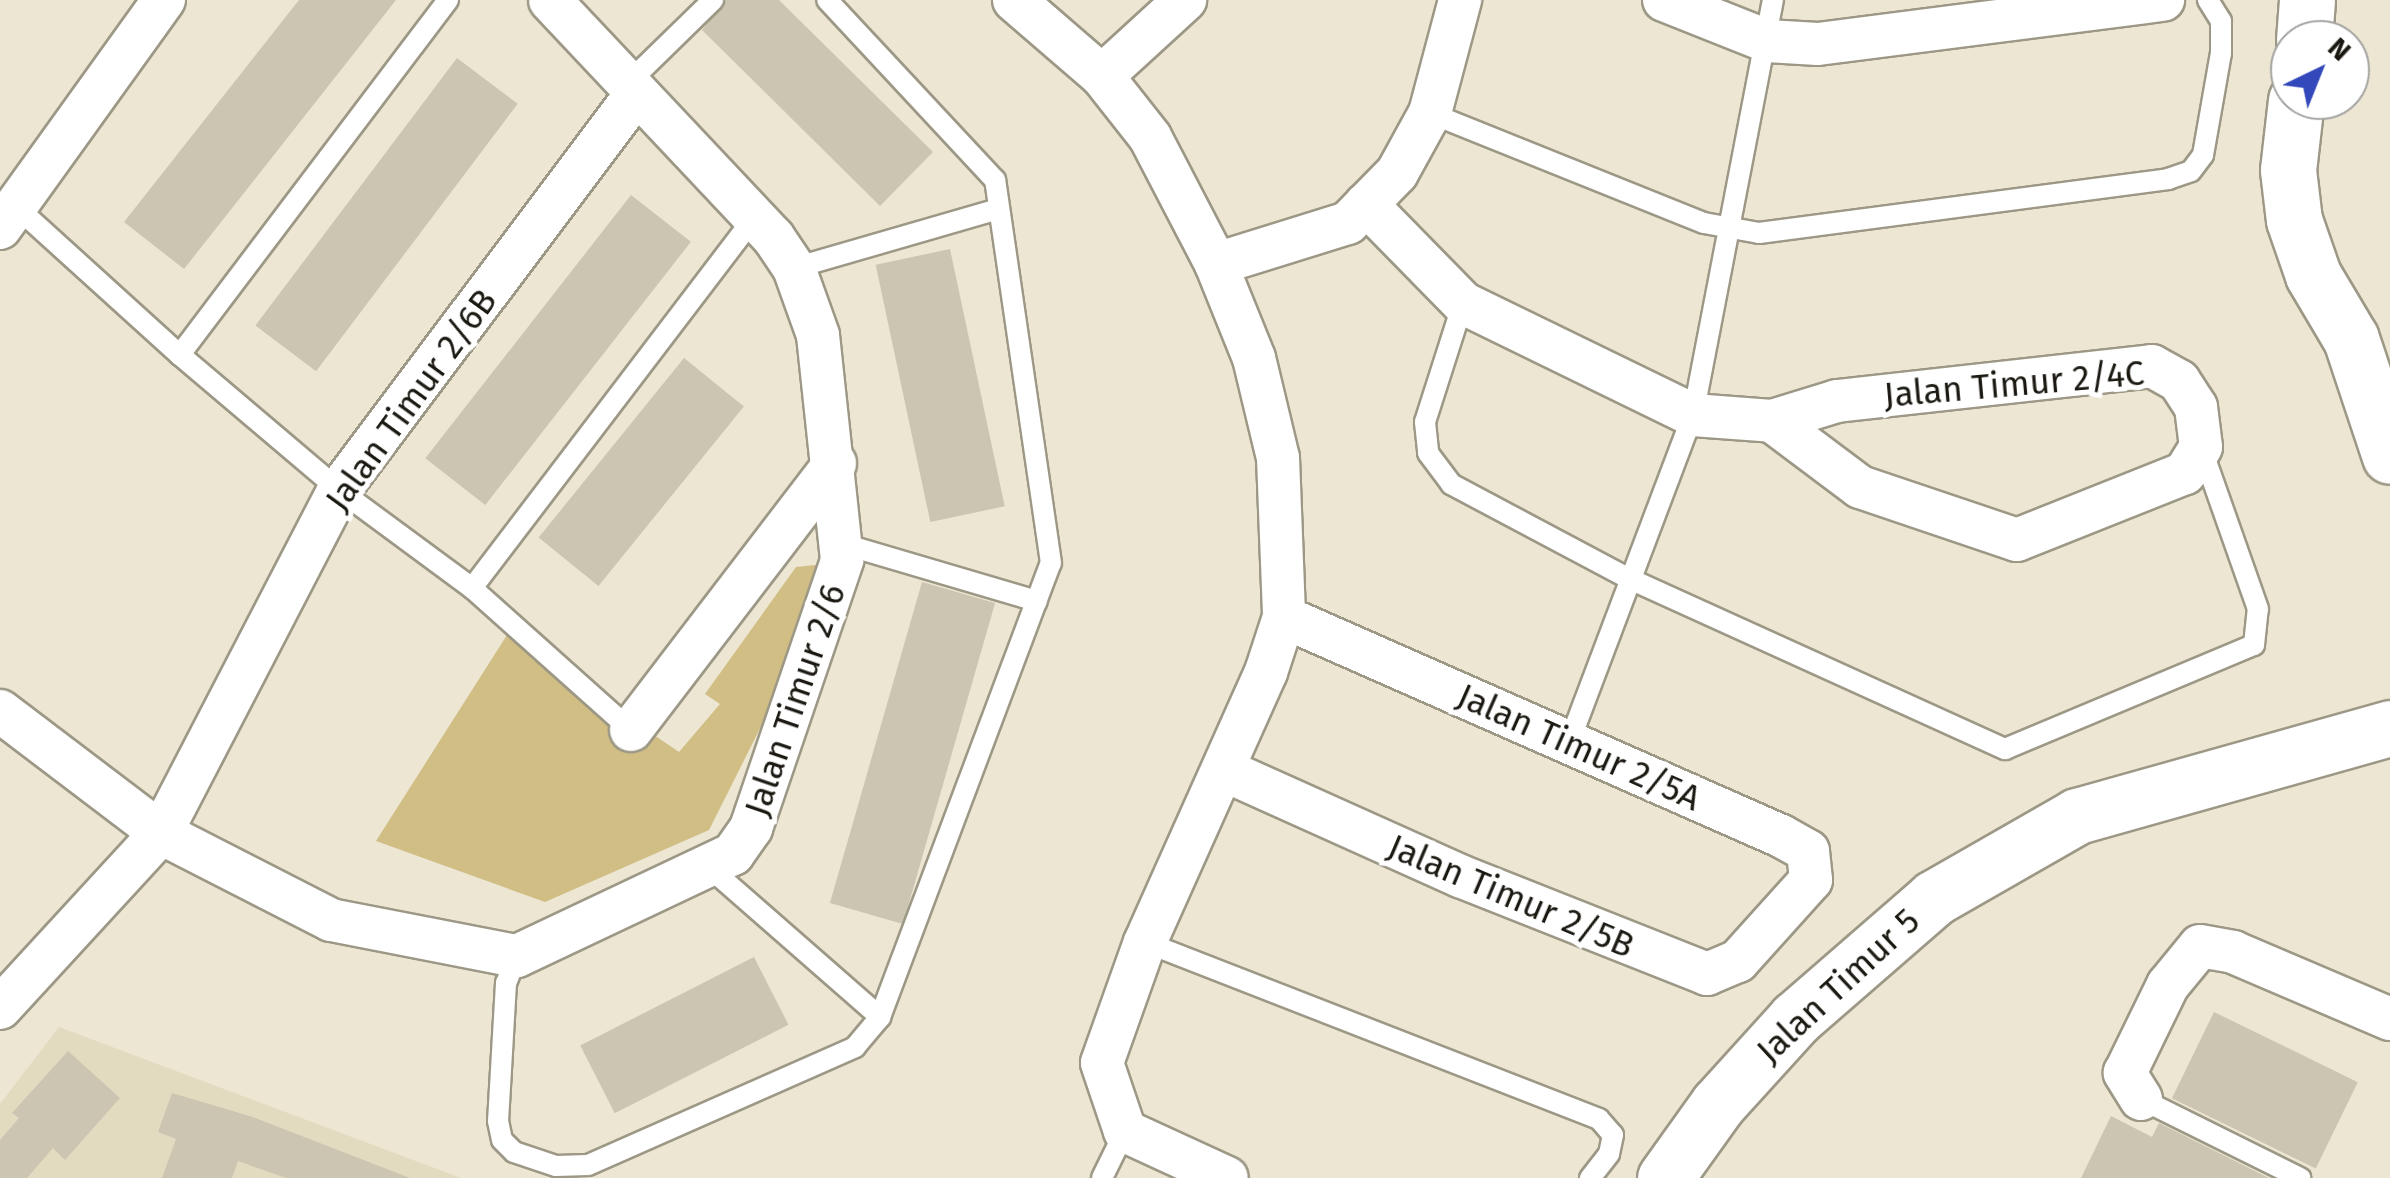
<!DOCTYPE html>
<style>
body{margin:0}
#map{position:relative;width:2390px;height:1178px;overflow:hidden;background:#ece6d3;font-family:"Fira Sans",sans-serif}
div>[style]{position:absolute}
.built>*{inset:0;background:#e3dbc0}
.green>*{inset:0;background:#d0be84}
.building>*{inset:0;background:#cbc5b2;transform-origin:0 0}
.roads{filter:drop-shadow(2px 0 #9d9886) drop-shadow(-2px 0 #9d9886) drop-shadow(0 2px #9d9886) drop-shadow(0 -2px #9d9886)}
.lane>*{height:20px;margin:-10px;padding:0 10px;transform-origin:10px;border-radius:10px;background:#fff}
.street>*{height:42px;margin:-21px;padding:0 21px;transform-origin:21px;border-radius:21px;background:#fff}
.secondary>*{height:55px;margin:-27.5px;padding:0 27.5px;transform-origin:27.5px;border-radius:27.5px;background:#fff}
span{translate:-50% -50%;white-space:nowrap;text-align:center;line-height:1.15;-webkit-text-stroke:10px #fff;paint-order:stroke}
.street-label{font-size:35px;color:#1a1811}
.north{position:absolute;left:2270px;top:20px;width:100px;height:100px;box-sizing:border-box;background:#fff;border:2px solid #a3a3a0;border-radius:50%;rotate:43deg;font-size:28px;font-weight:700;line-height:40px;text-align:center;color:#1a1811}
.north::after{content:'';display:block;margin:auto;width:35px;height:45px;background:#3349bb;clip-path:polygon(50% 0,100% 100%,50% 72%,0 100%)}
</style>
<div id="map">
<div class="built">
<div style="clip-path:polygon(59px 1027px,461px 1178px,0 1178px,0 1104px)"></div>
</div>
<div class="green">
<div style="clip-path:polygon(825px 564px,829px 591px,709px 830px,545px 902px,376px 841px,507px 635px,679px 752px,720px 704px,705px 694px,796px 567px)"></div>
</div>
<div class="building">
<div style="clip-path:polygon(299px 0,396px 0,184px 269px,124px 222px)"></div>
<div style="clip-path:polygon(726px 0,779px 0,933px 152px,880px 206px,702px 30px)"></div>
<div style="left:457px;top:58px;width:76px;height:335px;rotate:37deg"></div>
<div style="left:631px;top:195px;width:76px;height:334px;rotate:38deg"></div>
<div style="left:950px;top:249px;width:263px;height:76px;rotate:78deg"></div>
<div style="left:684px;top:358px;width:77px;height:231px;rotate:39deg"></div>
<div style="left:922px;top:582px;width:76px;height:334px;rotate:16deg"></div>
<div style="left:754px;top:957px;width:76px;height:195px;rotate:63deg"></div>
<div style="left:2214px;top:1012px;width:160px;height:96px;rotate:26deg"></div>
<div style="clip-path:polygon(68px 1051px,120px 1098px,65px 1160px,53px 1148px,27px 1178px,0 1178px,0 1140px,19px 1118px,12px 1113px)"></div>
<div style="clip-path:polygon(172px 1093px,253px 1117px,410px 1178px,286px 1178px,238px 1161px,232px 1178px,162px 1178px,176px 1139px,158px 1132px)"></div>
<div style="clip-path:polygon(2111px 1116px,2152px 1137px,2159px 1123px,2269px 1178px,2081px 1178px)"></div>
</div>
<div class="roads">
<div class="lane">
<div style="left:448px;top:0;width:445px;rotate:127.1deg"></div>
<div style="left:180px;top:355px;width:209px;rotate:40.3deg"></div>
<div style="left:339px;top:490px;width:165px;rotate:36.4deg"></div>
<div style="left:472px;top:588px;width:465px;rotate:-52.7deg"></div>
<div style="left:628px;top:83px;width:119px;rotate:-44.3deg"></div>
<div style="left:1430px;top:113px;width:295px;rotate:21.9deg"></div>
<div style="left:1704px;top:223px;width:56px;rotate:10.3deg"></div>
<div style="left:1759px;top:233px;width:413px;rotate:-7.5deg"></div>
<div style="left:2168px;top:179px;width:24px;rotate:-19deg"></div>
<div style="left:2191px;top:171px;width:20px;rotate:-53deg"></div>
<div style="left:2203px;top:155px;width:104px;rotate:-80deg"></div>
<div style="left:2221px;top:53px;width:32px;rotate:-90deg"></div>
<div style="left:2221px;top:21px;width:25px;rotate:-122deg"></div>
<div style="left:11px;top:202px;width:228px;rotate:42.2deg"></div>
<div style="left:794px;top:268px;width:213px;rotate:-16.1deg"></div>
<div style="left:1463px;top:303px;width:125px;rotate:107.7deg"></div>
<div style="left:1425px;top:422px;width:31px;rotate:84deg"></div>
<div style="left:1428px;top:453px;width:39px;rotate:53deg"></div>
<div style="left:1451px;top:484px;width:203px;rotate:28deg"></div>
<div style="left:1630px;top:579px;width:412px;rotate:24.4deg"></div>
<div style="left:2005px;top:749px;width:270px;rotate:-22.7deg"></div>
<div style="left:2254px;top:645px;width:36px;rotate:-84deg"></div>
<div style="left:2258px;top:609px;width:169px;rotate:-109.4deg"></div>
<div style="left:843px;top:544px;width:202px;rotate:16.4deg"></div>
<div style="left:472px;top:588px;width:213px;rotate:41.8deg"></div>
<div style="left:1570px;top:740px;width:347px;rotate:-69.3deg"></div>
<div style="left:1693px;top:415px;width:423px;rotate:-79.1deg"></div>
<div style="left:711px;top:869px;width:225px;rotate:41.2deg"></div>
<div style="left:1145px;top:942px;width:487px;rotate:21.3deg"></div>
<div style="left:1599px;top:1119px;width:21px;rotate:49deg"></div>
<div style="left:1613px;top:1135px;width:19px;rotate:102deg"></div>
<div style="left:1609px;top:1154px;width:31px;rotate:128deg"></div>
<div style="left:517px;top:956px;width:29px;rotate:112deg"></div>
<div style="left:506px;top:983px;width:138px;rotate:93.3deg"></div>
<div style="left:498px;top:1121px;width:19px;rotate:78deg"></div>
<div style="left:502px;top:1140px;width:17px;rotate:45deg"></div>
<div style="left:514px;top:1152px;width:44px;rotate:18.4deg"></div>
<div style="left:556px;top:1166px;width:32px;rotate:-2deg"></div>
<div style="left:588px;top:1165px;width:292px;rotate:-23.8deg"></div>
<div style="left:855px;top:1047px;width:39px;rotate:-50deg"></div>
<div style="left:880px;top:1017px;width:485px;rotate:-69.4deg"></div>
<div style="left:1051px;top:563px;width:387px;rotate:-98.3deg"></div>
<div style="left:995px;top:180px;width:246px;rotate:-133deg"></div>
<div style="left:2141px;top:1099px;width:178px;rotate:26.4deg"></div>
<div style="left:1102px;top:1178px;width:52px;rotate:-63.9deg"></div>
</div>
<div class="street">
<div style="left:1014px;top:0;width:116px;rotate:40.8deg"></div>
<div style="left:1102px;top:76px;width:78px;rotate:51.8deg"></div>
<div style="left:1150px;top:137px;width:143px;rotate:62.5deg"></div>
<div style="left:1216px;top:264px;width:101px;rotate:68deg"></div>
<div style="left:1254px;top:358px;width:103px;rotate:76.5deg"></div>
<div style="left:1278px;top:458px;width:159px;rotate:87.8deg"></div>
<div style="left:1284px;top:617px;width:58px;rotate:108.1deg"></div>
<div style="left:1266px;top:672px;width:296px;rotate:114.1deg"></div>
<div style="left:1145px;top:942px;width:128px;rotate:109.6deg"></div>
<div style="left:1102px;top:1063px;width:72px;rotate:71.3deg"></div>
<div style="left:1125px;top:1131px;width:112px;rotate:24.7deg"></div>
<div style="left:1664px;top:0;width:111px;rotate:21.7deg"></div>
<div style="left:1767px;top:41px;width:51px;rotate:3.4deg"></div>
<div style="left:1818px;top:44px;width:348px;rotate:-7.3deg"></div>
<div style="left:1102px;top:76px;width:113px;rotate:-42.5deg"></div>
<div style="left:1366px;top:204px;width:139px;rotate:45.6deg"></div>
<div style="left:1463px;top:303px;width:256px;rotate:26deg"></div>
<div style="left:1693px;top:415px;width:79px;rotate:4.3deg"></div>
<div style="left:1772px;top:421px;width:68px;rotate:-17.1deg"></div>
<div style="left:1837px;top:401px;width:317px;rotate:-6.3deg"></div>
<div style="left:2152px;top:366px;width:31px;rotate:29deg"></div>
<div style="left:2179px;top:381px;width:31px;rotate:57deg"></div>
<div style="left:2196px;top:407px;width:40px;rotate:82.9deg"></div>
<div style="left:2201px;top:447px;width:31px;rotate:122deg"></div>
<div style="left:2185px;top:473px;width:181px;rotate:158.3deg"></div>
<div style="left:2017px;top:540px;width:166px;rotate:-161.3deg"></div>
<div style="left:1860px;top:487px;width:110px;rotate:-143.1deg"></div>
<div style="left:0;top:228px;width:281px;rotate:-54.3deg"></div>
<div style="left:1216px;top:264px;width:138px;rotate:-17.3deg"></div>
<div style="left:1348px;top:223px;width:70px;rotate:-45.6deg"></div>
<div style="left:1397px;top:173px;width:68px;rotate:-61.2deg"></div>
<div style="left:1430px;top:113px;width:117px;rotate:-75.1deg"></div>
<div style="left:0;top:711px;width:202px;rotate:37.2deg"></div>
<div style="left:161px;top:833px;width:191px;rotate:27.1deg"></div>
<div style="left:331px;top:920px;width:189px;rotate:11deg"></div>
<div style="left:517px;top:956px;width:239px;rotate:-25.3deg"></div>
<div style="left:733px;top:854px;width:32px;rotate:-55deg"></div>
<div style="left:751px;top:828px;width:283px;rotate:-71.2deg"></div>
<div style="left:842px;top:560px;width:226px;rotate:-96.1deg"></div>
<div style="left:818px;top:335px;width:71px;rotate:-109.7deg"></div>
<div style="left:794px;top:268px;width:37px;rotate:-124deg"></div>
<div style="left:773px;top:237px;width:325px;rotate:-133.3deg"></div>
<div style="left:631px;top:730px;width:336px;rotate:-52.6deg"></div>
<div style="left:1224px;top:770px;width:259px;rotate:24.2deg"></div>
<div style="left:1460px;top:876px;width:266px;rotate:21.6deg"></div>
<div style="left:1707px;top:974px;width:34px;rotate:-23deg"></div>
<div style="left:1738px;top:961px;width:109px;rotate:-48deg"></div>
<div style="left:1811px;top:880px;width:29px;rotate:-96deg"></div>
<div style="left:1808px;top:851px;width:31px;rotate:-151deg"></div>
<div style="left:1781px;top:836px;width:543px;rotate:-156.22deg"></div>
<div style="left:0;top:1008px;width:238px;rotate:-47.4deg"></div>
<div style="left:161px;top:833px;width:386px;rotate:-62.6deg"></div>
<div style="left:339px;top:490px;width:496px;rotate:-53.1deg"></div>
<div style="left:2141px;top:1099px;width:31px;rotate:-122deg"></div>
<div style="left:2125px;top:1073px;width:98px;rotate:-64deg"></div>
<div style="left:2168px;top:985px;width:50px;rotate:-50.6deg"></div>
<div style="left:2200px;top:946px;width:34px;rotate:10deg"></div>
<div style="left:2233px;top:952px;width:171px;rotate:23.1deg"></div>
</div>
<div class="secondary">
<div style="left:2304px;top:40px;width:40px;rotate:-85.7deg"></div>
<div style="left:2296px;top:100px;width:70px;rotate:96.5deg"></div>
<div style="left:2288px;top:170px;width:50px;rotate:83.2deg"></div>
<div style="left:2294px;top:220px;width:58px;rotate:70.9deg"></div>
<div style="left:2313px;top:275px;width:74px;rotate:59.3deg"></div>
<div style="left:2351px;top:339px;width:123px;rotate:71.6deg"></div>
<div style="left:1665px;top:1178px;width:91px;rotate:-54.4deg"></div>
<div style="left:1718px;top:1104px;width:115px;rotate:-47.8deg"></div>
<div style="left:1795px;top:1019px;width:184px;rotate:-41deg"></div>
<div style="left:1934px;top:898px;width:165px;rotate:-29.8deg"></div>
<div style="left:2077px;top:816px;width:325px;rotate:-15.7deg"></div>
</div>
</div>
<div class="street-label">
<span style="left:2014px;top:384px;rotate:-5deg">Jalan Timur 2/4C</span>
<span style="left:411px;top:400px;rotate:-54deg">Jalan Timur 2/6B</span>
<span style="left:795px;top:700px;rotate:-71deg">Jalan Timur 2/6</span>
<span style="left:1579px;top:747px;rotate:24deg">Jalan Timur 2/5A</span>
<span style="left:1511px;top:896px;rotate:23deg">Jalan Timur 2/5B</span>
<span style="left:1838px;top:986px;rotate:-43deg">Jalan Timur 5</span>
</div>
<div class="north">N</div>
</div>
